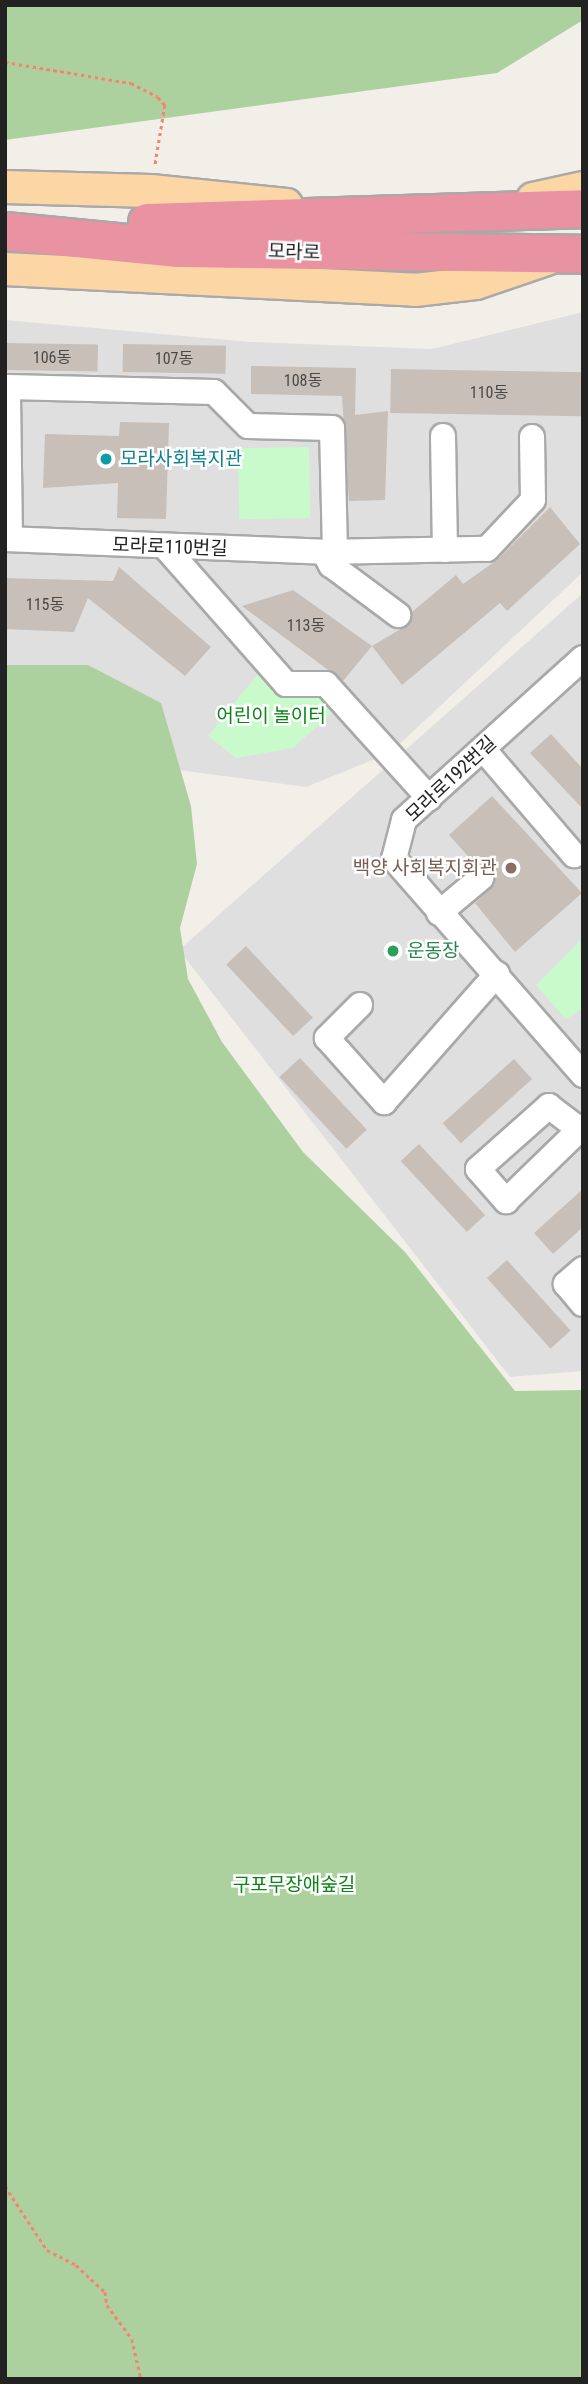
<!DOCTYPE html>
<meta charset="utf-8">
<style>
body{margin:0}
#map{position:relative;width:588px;height:2384px;overflow:hidden;background:#f2efe9;font-family:"Roboto Condensed","Noto Sans KR",sans-serif}
div>[style]{position:absolute}
.residential>*{inset:0;background:#e0dfdf}
.forest>*{inset:0;background:#add19e}
.park>*{inset:0;background:#c8facc;transform-origin:0 0}
.building>*{inset:0;background:#c7bfb8;transform-origin:0 0}
.path>*{height:2.5px;margin-top:-1.25px;transform-origin:0;background:repeating-linear-gradient(90deg,#fa8072 0 3.5px,transparent 0 7px)}
.roads{filter:drop-shadow(2px 0 #a9a9a9) drop-shadow(-2px 0 #a9a9a9) drop-shadow(0 2px #a9a9a9) drop-shadow(0 -2px #a9a9a9)}
.minor>*{height:24px;margin:-12px;padding:0 12px;transform-origin:12px;border-radius:12px;background:#fff}
.major>*{height:32px;margin:-16px;padding:0 16px;transform-origin:16px;border-radius:16px;background:#fcd6a4}
.highway>*{height:37px;margin:-18.5px;padding:0 18.5px;transform-origin:18.5px;border-radius:18.5px;background:#e892a2}
.dots>*{width:19px;height:19px;translate:-50% -50%;box-sizing:border-box;border:4px solid #fff;border-radius:50%}
span{translate:-50% -50%;white-space:nowrap;text-align:center;line-height:1.15;-webkit-text-stroke:5px #fff;paint-order:stroke}
.number-label{font-size:16px;color:#4b4948}
.number-label span{-webkit-text-stroke-width:0}
.street-label{font-size:19px;color:#222}
.culture-label{font-size:19px;color:#0d838f}
.left{translate:0 -50%;text-align:left}
.park-label{font-size:19px;color:#0c8416}
.education-label{font-size:19px;color:#785e54}
.right{translate:-100% -50%;text-align:right}
.leisure-label{font-size:19px;color:#27864d}
.frame{position:absolute;inset:0;border:7px solid #222;pointer-events:none}
</style>
<div id="map">
<div class="residential">
<div style="clip-path:polygon(583px 312px,583px 572px,390px 753px,306px 787px,5px 747px,5px 320px,251px 342px,432px 349px)"></div>
<div style="clip-path:polygon(583px 593px,583px 1371px,510px 1377px,179px 950px)"></div>
</div>
<div class="forest">
<div style="clip-path:polygon(5px 5px,583px 5px,583px 20px,497px 73px,5px 140px)"></div>
<div style="clip-path:polygon(5px 665px,88px 665px,161px 703px,191px 806px,197px 864px,180px 928px,188px 979px,222px 1042px,303px 1152px,405px 1252px,515px 1391px,583px 1390px,583px 2379px,5px 2379px)"></div>
</div>
<div class="park">
<div style="left:309px;top:447px;width:71px;height:71px;rotate:89deg"></div>
<div style="clip-path:polygon(257px 675px,344px 702px,293px 748px,236px 758px,208px 736px)"></div>
<div style="clip-path:polygon(580px 941px,583px 1008px,566px 1019px,536px 985px)"></div>
</div>
<div class="building">
<div style="left:5px;top:343px;width:93px;height:27px;rotate:1deg"></div>
<div style="left:123px;top:344px;width:103px;height:28px;rotate:1deg"></div>
<div style="clip-path:polygon(251px 366px,356px 368px,355px 415px,388px 411px,385px 500px,349px 501px,342px 396px,251px 394px)"></div>
<div style="left:391px;top:369px;width:192px;height:44px;rotate:1deg"></div>
<div style="clip-path:polygon(120px 422px,169px 423px,166px 519px,117px 518px,118px 483px,43px 488px,45px 434px,119px 436px)"></div>
<div style="clip-path:polygon(550px 507px,580px 544px,507px 611px,500px 603px,402px 685px,372px 646px,409px 624px,412px 612px,456px 575px,463px 584px,497px 560px)"></div>
<div style="clip-path:polygon(119px 567px,211px 647px,185px 676px,88px 598px,74px 632px,5px 629px,5px 578px,113px 581px)"></div>
<div style="clip-path:polygon(293px 590px,372px 646px,343px 681px,242px 606px)"></div>
<div style="clip-path:polygon(551px 734px,583px 769px,583px 809px,530px 753px)"></div>
<div style="clip-path:polygon(492px 796px,582px 893px,515px 952px,475px 903px,495px 884px,493px 869px,476px 865px,449px 835px)"></div>
<div style="left:246px;top:946px;width:98px;height:27px;rotate:47deg"></div>
<div style="left:300px;top:1058px;width:98px;height:28px;rotate:47deg"></div>
<div style="left:514px;top:1059px;width:27px;height:96px;rotate:48deg"></div>
<div style="left:419px;top:1144px;width:97px;height:25px;rotate:47deg"></div>
<div style="clip-path:polygon(583px 1189px,583px 1227px,553px 1254px,534px 1233px)"></div>
<div style="left:507px;top:1260px;width:95px;height:27px;rotate:48deg"></div>
</div>
<div class="path">
<div style="left:5px;top:62px;width:128px;rotate:9.5deg"></div>
<div style="left:131px;top:83px;width:30px;rotate:27deg"></div>
<div style="left:158px;top:97px;width:11px;rotate:49deg"></div>
<div style="left:165px;top:105px;width:62px;rotate:99.3deg"></div>
<div style="left:5px;top:2186px;width:77px;rotate:56.7deg"></div>
<div style="left:47px;top:2250px;width:33px;rotate:27deg"></div>
<div style="left:76px;top:2265px;width:40px;rotate:43deg"></div>
<div style="left:105px;top:2292px;width:13px;rotate:81deg"></div>
<div style="left:107px;top:2305px;width:42px;rotate:53.7deg"></div>
<div style="left:132px;top:2339px;width:41px;rotate:77.3deg"></div>
</div>
<div class="roads">
<div class="minor">
<div style="left:443px;top:436px;width:114px;rotate:89deg"></div>
<div style="left:5px;top:539px;width:319px;rotate:2.3deg"></div>
<div style="left:324px;top:552px;width:163px;rotate:-1.1deg"></div>
<div style="left:487px;top:549px;width:67px;rotate:-46.8deg"></div>
<div style="left:533px;top:500px;width:63px;rotate:-90.9deg"></div>
<div style="left:10px;top:539px;width:152px;rotate:-90.8deg"></div>
<div style="left:8px;top:387px;width:206px;rotate:1.4deg"></div>
<div style="left:214px;top:392px;width:48px;rotate:45deg"></div>
<div style="left:248px;top:426px;width:84px;rotate:1.4deg"></div>
<div style="left:332px;top:428px;width:124px;rotate:88.6deg"></div>
<div style="left:167px;top:549px;width:180px;rotate:48.6deg"></div>
<div style="left:286px;top:684px;width:40px"></div>
<div style="left:326px;top:684px;width:154px;rotate:47.9deg"></div>
<div style="left:324px;top:552px;width:15px;rotate:62deg"></div>
<div style="left:331px;top:565px;width:84px;rotate:36.7deg"></div>
<div style="left:583px;top:658px;width:241px;rotate:137.9deg"></div>
<div style="left:404px;top:820px;width:40px;rotate:104.4deg"></div>
<div style="left:394px;top:859px;width:287px;rotate:48.8deg"></div>
<div style="left:483px;top:749px;width:140px;rotate:49.4deg"></div>
<div style="left:439px;top:913px;width:55px;rotate:-39.8deg"></div>
<div style="left:360px;top:1005px;width:47px;rotate:135deg"></div>
<div style="left:327px;top:1038px;width:86px;rotate:48.3deg"></div>
<div style="left:384px;top:1102px;width:171px;rotate:-48.6deg"></div>
<div style="left:579px;top:1129px;width:38px;rotate:-143deg"></div>
<div style="left:549px;top:1106px;width:95px;rotate:138.4deg"></div>
<div style="left:478px;top:1169px;width:43px;rotate:48.8deg"></div>
<div style="left:506px;top:1201px;width:107px;rotate:-44.2deg"></div>
<div style="left:583px;top:1269px;width:23px;rotate:139deg"></div>
<div style="left:566px;top:1284px;width:26px;rotate:50deg"></div>
</div>
<div class="major">
<div style="left:5px;top:187px;width:146px;rotate:1.6deg"></div>
<div style="left:151px;top:191px;width:136px;rotate:5.9deg"></div>
<div style="left:533px;top:199px;width:51px;rotate:-12.4deg"></div>
<div style="left:5px;top:269px;width:411px;rotate:2.9deg"></div>
<div style="left:415px;top:290px;width:61px;rotate:-6.5deg"></div>
<div style="left:476px;top:283px;width:75px;rotate:-18.7deg"></div>
</div>
<div class="highway">
<div style="left:147px;top:222px;width:436px;rotate:-1.8deg"></div>
<div style="left:5px;top:231px;width:174px;rotate:5.6deg"></div>
<div style="left:178px;top:248px;width:405px;rotate:0.8deg"></div>
</div>
</div>
<div class="dots">
<div style="left:106px;top:459px;background:#0f9aa8"></div>
<div style="left:511px;top:868px;background:#8d6e63"></div>
<div style="left:393px;top:951px;background:#2e9e5b"></div>
</div>
<div class="number-label">
<span style="left:52px;top:358px">106동</span>
<span style="left:174px;top:359px">107동</span>
<span style="left:303px;top:381px">108동</span>
<span style="left:489px;top:393px">110동</span>
<span style="left:45px;top:605px">115동</span>
<span style="left:306px;top:626px">113동</span>
</div>
<div class="street-label">
<span style="left:294px;top:252px;rotate:2deg">모라로</span>
<span style="left:170px;top:547px;rotate:2deg">모라로110번길</span>
<span style="left:451px;top:779px;rotate:-43deg">모라로192번길</span>
</div>
<div class="culture-label">
<span class="left" style="left:120px;top:459px">모라사회복지관</span>
</div>
<div class="park-label">
<span style="left:271px;top:716px">어린이 놀이터</span>
<span style="left:294px;top:1885px">구포무장애숲길</span>
</div>
<div class="education-label">
<span class="right" style="left:497px;top:868px">백양 사회복지회관</span>
</div>
<div class="leisure-label">
<span class="left" style="left:407px;top:951px">운동장</span>
</div>
<div class="frame"></div>
</div>
